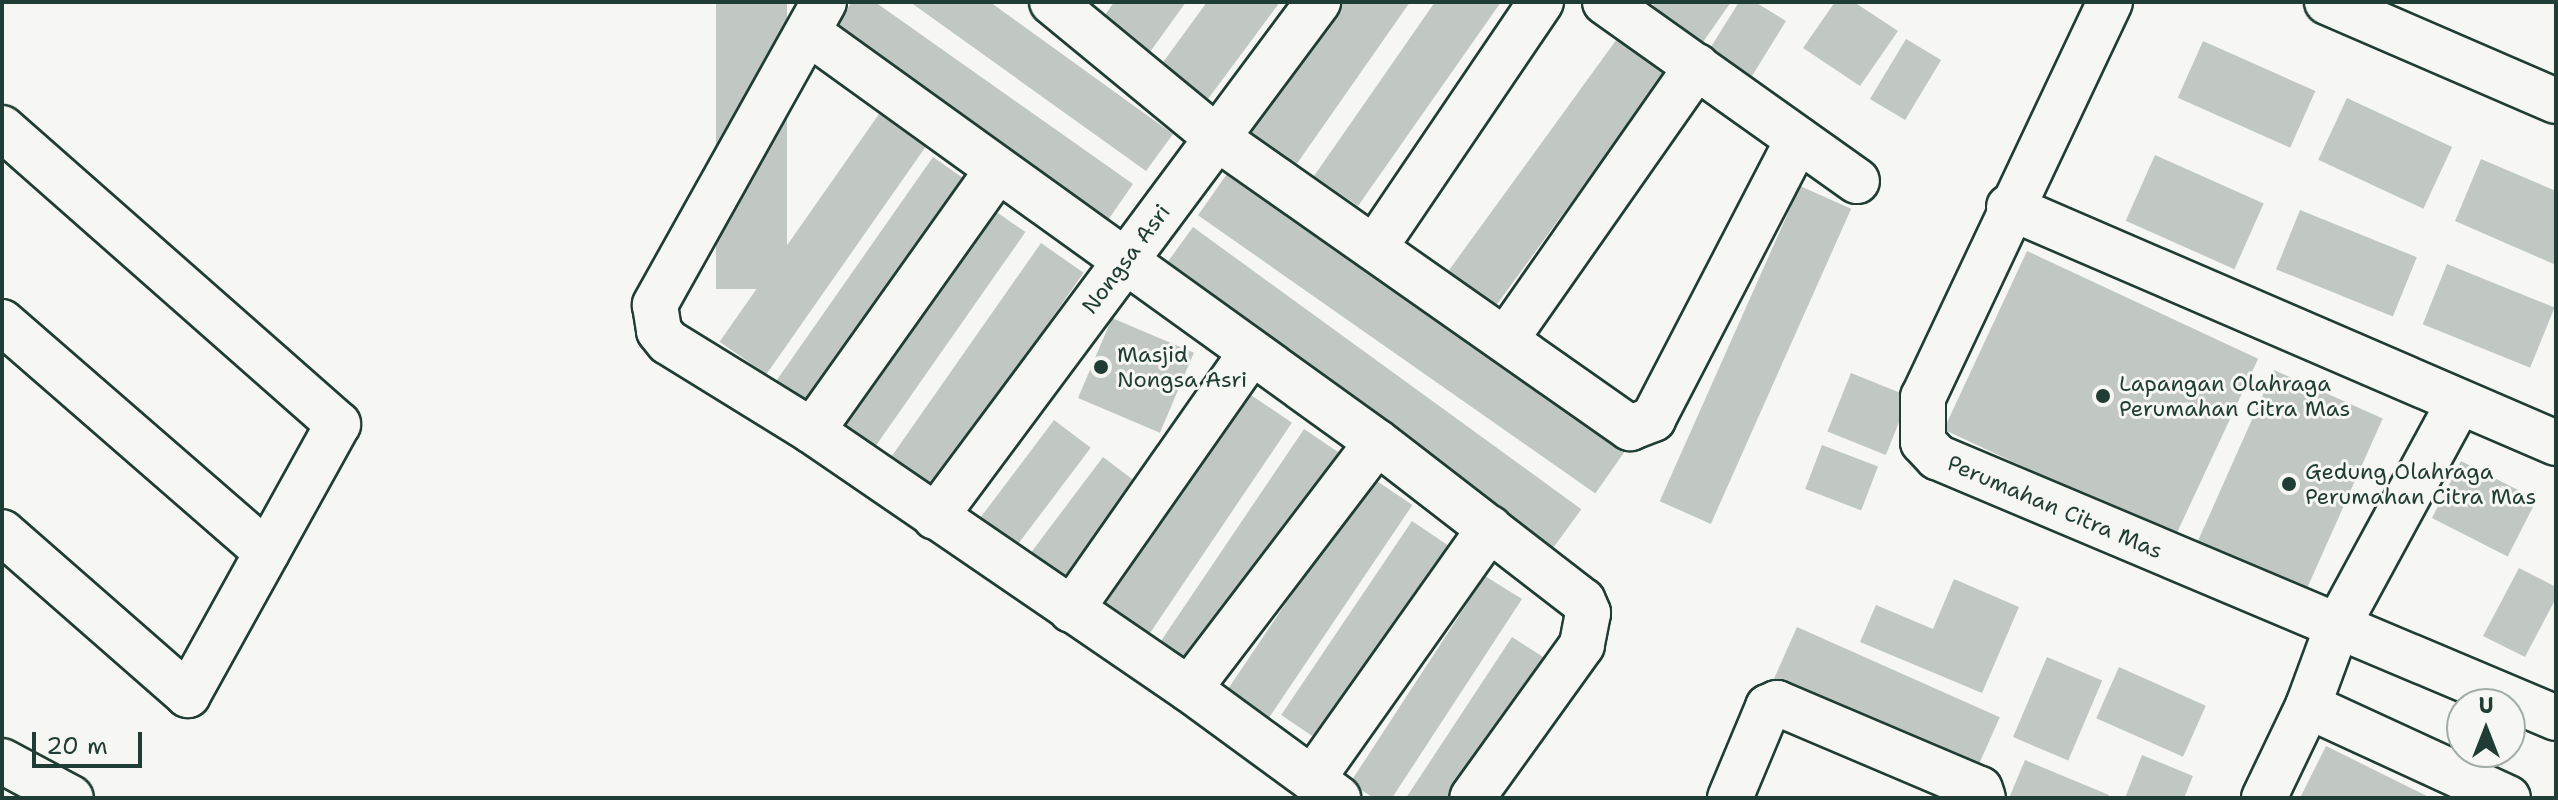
<!DOCTYPE html>
<style>
body{margin:0}
#map{position:relative;width:2558px;height:800px;overflow:hidden;background:#f6f6f2;font-family:"Shantell Sans",sans-serif}
div>[style]{position:absolute}
.building>*{inset:0;background:#c1c8c3;transform-origin:0 0}
.roads{filter:drop-shadow(2px 0 #1f3d34) drop-shadow(-2px 0 #1f3d34) drop-shadow(0 2px #1f3d34) drop-shadow(0 -2px #1f3d34)}
.minor>*{height:44px;margin:-22px;padding:0 22px;transform-origin:22px;border-radius:22px;background:#f6f6f2}
.dots>*{width:22px;height:22px;translate:-50% -50%;box-sizing:border-box;border:4px solid #f6f6f2;border-radius:50%}
span{translate:-50% -50%;white-space:nowrap;text-align:center;line-height:1.15;-webkit-text-stroke:6px #f6f6f2;paint-order:stroke}
.street-label{font-size:22px;color:#1f3d34}
.poi-label{font-size:22px;color:#1f3d34}
.left{translate:0 -50%;text-align:left}
.frame{position:absolute;inset:0;border:4px solid #1f3d34;pointer-events:none}
.north{position:absolute;left:2446px;top:688px;width:80px;height:80px;box-sizing:border-box;background:#f6f6f2;border:2px solid #a0aca6;border-radius:50%;rotate:0deg;font-size:22px;font-weight:700;line-height:32px;text-align:center;color:#1f3d34}
.north::after{content:'';display:block;margin:auto;width:28px;height:36px;background:#1f3d34;clip-path:polygon(50% 0,100% 100%,50% 72%,0 100%)}
.scale{position:absolute;left:32px;top:732px;width:110px;height:36px;box-sizing:border-box;border:4px solid #1f3d34;border-top:0;padding-left:10px;font-size:24px;line-height:28px;white-space:nowrap;color:#1f3d34;-webkit-text-stroke:6px #f6f6f2;paint-order:stroke}
</style>
<div id="map">
<div class="building">
<div style="left:716px;top:2px;width:71px;height:287px"></div>
<div style="clip-path:polygon(852px 2px,875px 2px,1133px 184px,1106px 223px,832px 30px)"></div>
<div style="clip-path:polygon(910px 2px,990px 2px,1173px 134px,1146px 171px)"></div>
<div style="clip-path:polygon(1114px 2px,1186px 2px,1150px 52px,1103px 18px)"></div>
<div style="clip-path:polygon(1207px 2px,1280px 2px,1208px 99px,1161px 65px)"></div>
<div style="clip-path:polygon(1343px 2px,1410px 2px,1296px 165px,1250px 134px)"></div>
<div style="clip-path:polygon(1435px 2px,1501px 2px,1358px 206px,1314px 176px)"></div>
<div style="clip-path:polygon(1656px 2px,1731px 2px,1703px 42px,1652px 7px)"></div>
<div style="clip-path:polygon(1739px 2px,1755px 2px,1786px 21px,1752px 76px,1709px 50px)"></div>
<div style="clip-path:polygon(1835px 2px,1854px 2px,1898px 31px,1860px 86px,1803px 48px)"></div>
<div style="left:1622px;top:32px;width:59px;height:299px;rotate:36deg"></div>
<div style="left:1906px;top:39px;width:41px;height:70px;rotate:31deg"></div>
<div style="left:2203px;top:41px;width:123px;height:62px;rotate:24deg"></div>
<div style="left:2347px;top:98px;width:116px;height:68px;rotate:25deg"></div>
<div style="left:879px;top:114px;width:57px;height:278px;rotate:35deg"></div>
<div style="left:2155px;top:155px;width:119px;height:72px;rotate:24deg"></div>
<div style="left:933px;top:157px;width:47px;height:273px;rotate:35deg"></div>
<div style="clip-path:polygon(2481px 159px,2556px 191px,2556px 265px,2455px 221px)"></div>
<div style="left:1229px;top:171px;width:485px;height:54px;rotate:35deg"></div>
<div style="left:1800px;top:186px;width:56px;height:345px;rotate:24deg"></div>
<div style="left:991px;top:208px;width:42px;height:262px;rotate:35deg"></div>
<div style="left:2300px;top:210px;width:126px;height:64px;rotate:22deg"></div>
<div style="left:1193px;top:227px;width:480px;height:52px;rotate:36deg"></div>
<div style="left:1041px;top:243px;width:52px;height:260px;rotate:35deg"></div>
<div style="left:2027px;top:251px;width:255px;height:197px;rotate:25deg"></div>
<div style="left:2447px;top:264px;width:116px;height:65px;rotate:22deg"></div>
<div style="left:1112px;top:318px;width:89px;height:87px;rotate:23deg"></div>
<div style="left:2274px;top:370px;width:119px;height:197px;rotate:24deg"></div>
<div style="left:1851px;top:373px;width:63px;height:63px;rotate:22deg"></div>
<div style="left:1248px;top:393px;width:53px;height:260px;rotate:34deg"></div>
<div style="left:1054px;top:420px;width:46px;height:128px;rotate:37deg"></div>
<div style="left:1304px;top:429px;width:45px;height:259px;rotate:34deg"></div>
<div style="left:1822px;top:445px;width:60px;height:47px;rotate:21deg"></div>
<div style="left:1103px;top:457px;width:48px;height:126px;rotate:37deg"></div>
<div style="left:2461px;top:461px;width:85px;height:64px;rotate:27deg"></div>
<div style="left:1371px;top:477px;width:50px;height:256px;rotate:34deg"></div>
<div style="left:1412px;top:521px;width:50px;height:234px;rotate:34deg"></div>
<div style="clip-path:polygon(2519px 568px,2556px 587px,2556px 598px,2525px 657px,2483px 636px)"></div>
<div style="clip-path:polygon(1485px 576px,1522px 599px,1392px 798px,1374px 798px,1350px 783px)"></div>
<div style="clip-path:polygon(1954px 579px,2019px 607px,1982px 693px,1860px 642px,1876px 605px,1933px 629px)"></div>
<div style="left:1797px;top:627px;width:222px;height:70px;rotate:24deg"></div>
<div style="clip-path:polygon(1512px 637px,1551px 662px,1461px 798px,1406px 798px)"></div>
<div style="left:2047px;top:657px;width:60px;height:87px;rotate:23deg"></div>
<div style="left:2119px;top:667px;width:95px;height:56px;rotate:24deg"></div>
<div style="clip-path:polygon(2326px 746px,2431px 798px,2300px 798px)"></div>
<div style="clip-path:polygon(2142px 755px,2193px 776px,2184px 798px,2125px 798px)"></div>
<div style="clip-path:polygon(2025px 760px,2109px 795px,2108px 798px,2009px 798px)"></div>
</div>
<div class="roads">
<div class="minor">
<div style="left:824px;top:2px;width:347px;rotate:119.2deg"></div>
<div style="left:655px;top:305px;width:26px;rotate:81deg"></div>
<div style="left:659px;top:331px;width:14px;rotate:51deg"></div>
<div style="left:668px;top:342px;width:169px;rotate:31.7deg"></div>
<div style="left:812px;top:431px;width:457px;rotate:34.4deg"></div>
<div style="left:1189px;top:689px;width:185px;rotate:36.2deg"></div>
<div style="left:1052px;top:2px;width:214px;rotate:39.5deg"></div>
<div style="left:1217px;top:138px;width:505px;rotate:35.08deg"></div>
<div style="left:1630px;top:428px;width:25px;rotate:-21deg"></div>
<div style="left:1653px;top:419px;width:315px;rotate:-62.6deg"></div>
<div style="left:1605px;top:2px;width:309px;rotate:35.4deg"></div>
<div style="left:2110px;top:2px;width:437px;rotate:115.3deg"></div>
<div style="left:1923px;top:397px;width:45px;rotate:90deg"></div>
<div style="left:1923px;top:442px;width:21px;rotate:47deg"></div>
<div style="left:1937px;top:457px;width:672px;rotate:22.86deg"></div>
<div style="left:2327px;top:2px;width:249px;rotate:23.4deg"></div>
<div style="left:809px;top:33px;width:700px;rotate:35.76deg"></div>
<div style="left:1377px;top:442px;width:260px;rotate:37.7deg"></div>
<div style="left:1583px;top:601px;width:13px;rotate:67deg"></div>
<div style="left:1588px;top:613px;width:33px;rotate:101deg"></div>
<div style="left:1582px;top:645px;width:188px;rotate:125.7deg"></div>
<div style="left:2px;top:128px;width:448px;rotate:41.4deg"></div>
<div style="left:338px;top:424px;width:310px;rotate:119deg"></div>
<div style="left:188px;top:695px;width:247px;rotate:-138.8deg"></div>
<div style="left:2009px;top:207px;width:596px;rotate:23.34deg"></div>
<div style="left:1375px;top:247px;width:296px;rotate:-55.9deg"></div>
<div style="left:2px;top:322px;width:351px;rotate:41deg"></div>
<div style="left:1506px;top:339px;width:333px;rotate:-55deg"></div>
<div style="left:812px;top:431px;width:319px;rotate:-54.6deg"></div>
<div style="left:935px;top:517px;width:642px;rotate:-53.36deg"></div>
<div style="left:1071px;top:610px;width:312px;rotate:-55deg"></div>
<div style="left:1189px;top:689px;width:310px;rotate:-52.7deg"></div>
<div style="left:2308px;top:706px;width:220px;rotate:24.7deg"></div>
<div style="left:2px;top:761px;width:78px;rotate:28.2deg"></div>
<div style="left:1313px;top:778px;width:306px;rotate:-54.7deg"></div>
<div style="left:1730px;top:798px;width:99px;rotate:-67.3deg"></div>
<div style="left:1768px;top:707px;width:10px;rotate:-24deg"></div>
<div style="left:1777px;top:703px;width:220px;rotate:23deg"></div>
<div style="left:1980px;top:789px;width:9px;rotate:72deg"></div>
<div style="left:2264px;top:798px;width:102px;rotate:-64.4deg"></div>
<div style="left:2308px;top:706px;width:84px;rotate:-69.8deg"></div>
<div style="left:2337px;top:627px;width:256px;rotate:-61.5deg"></div>
</div>
</div>
<div class="dots">
<div style="left:1101px;top:367px;background:#1f3d34"></div>
<div style="left:2103px;top:396px;background:#1f3d34"></div>
<div style="left:2289px;top:484px;background:#1f3d34"></div>
</div>
<div class="street-label">
<span style="left:1126px;top:259px;rotate:-53deg">Nongsa Asri</span>
<span style="left:2055px;top:507px;rotate:23deg">Perumahan Citra Mas</span>
</div>
<div class="poi-label">
<span class="left" style="left:1117px;top:367px">Masjid<br>Nongsa Asri</span>
<span class="left" style="left:2119px;top:396px">Lapangan Olahraga<br>Perumahan Citra Mas</span>
<span class="left" style="left:2305px;top:484px">Gedung Olahraga<br>Perumahan Citra Mas</span>
</div>
<div class="frame"></div>
<div class="north">U</div>
<div class="scale">20 m</div>
</div>
